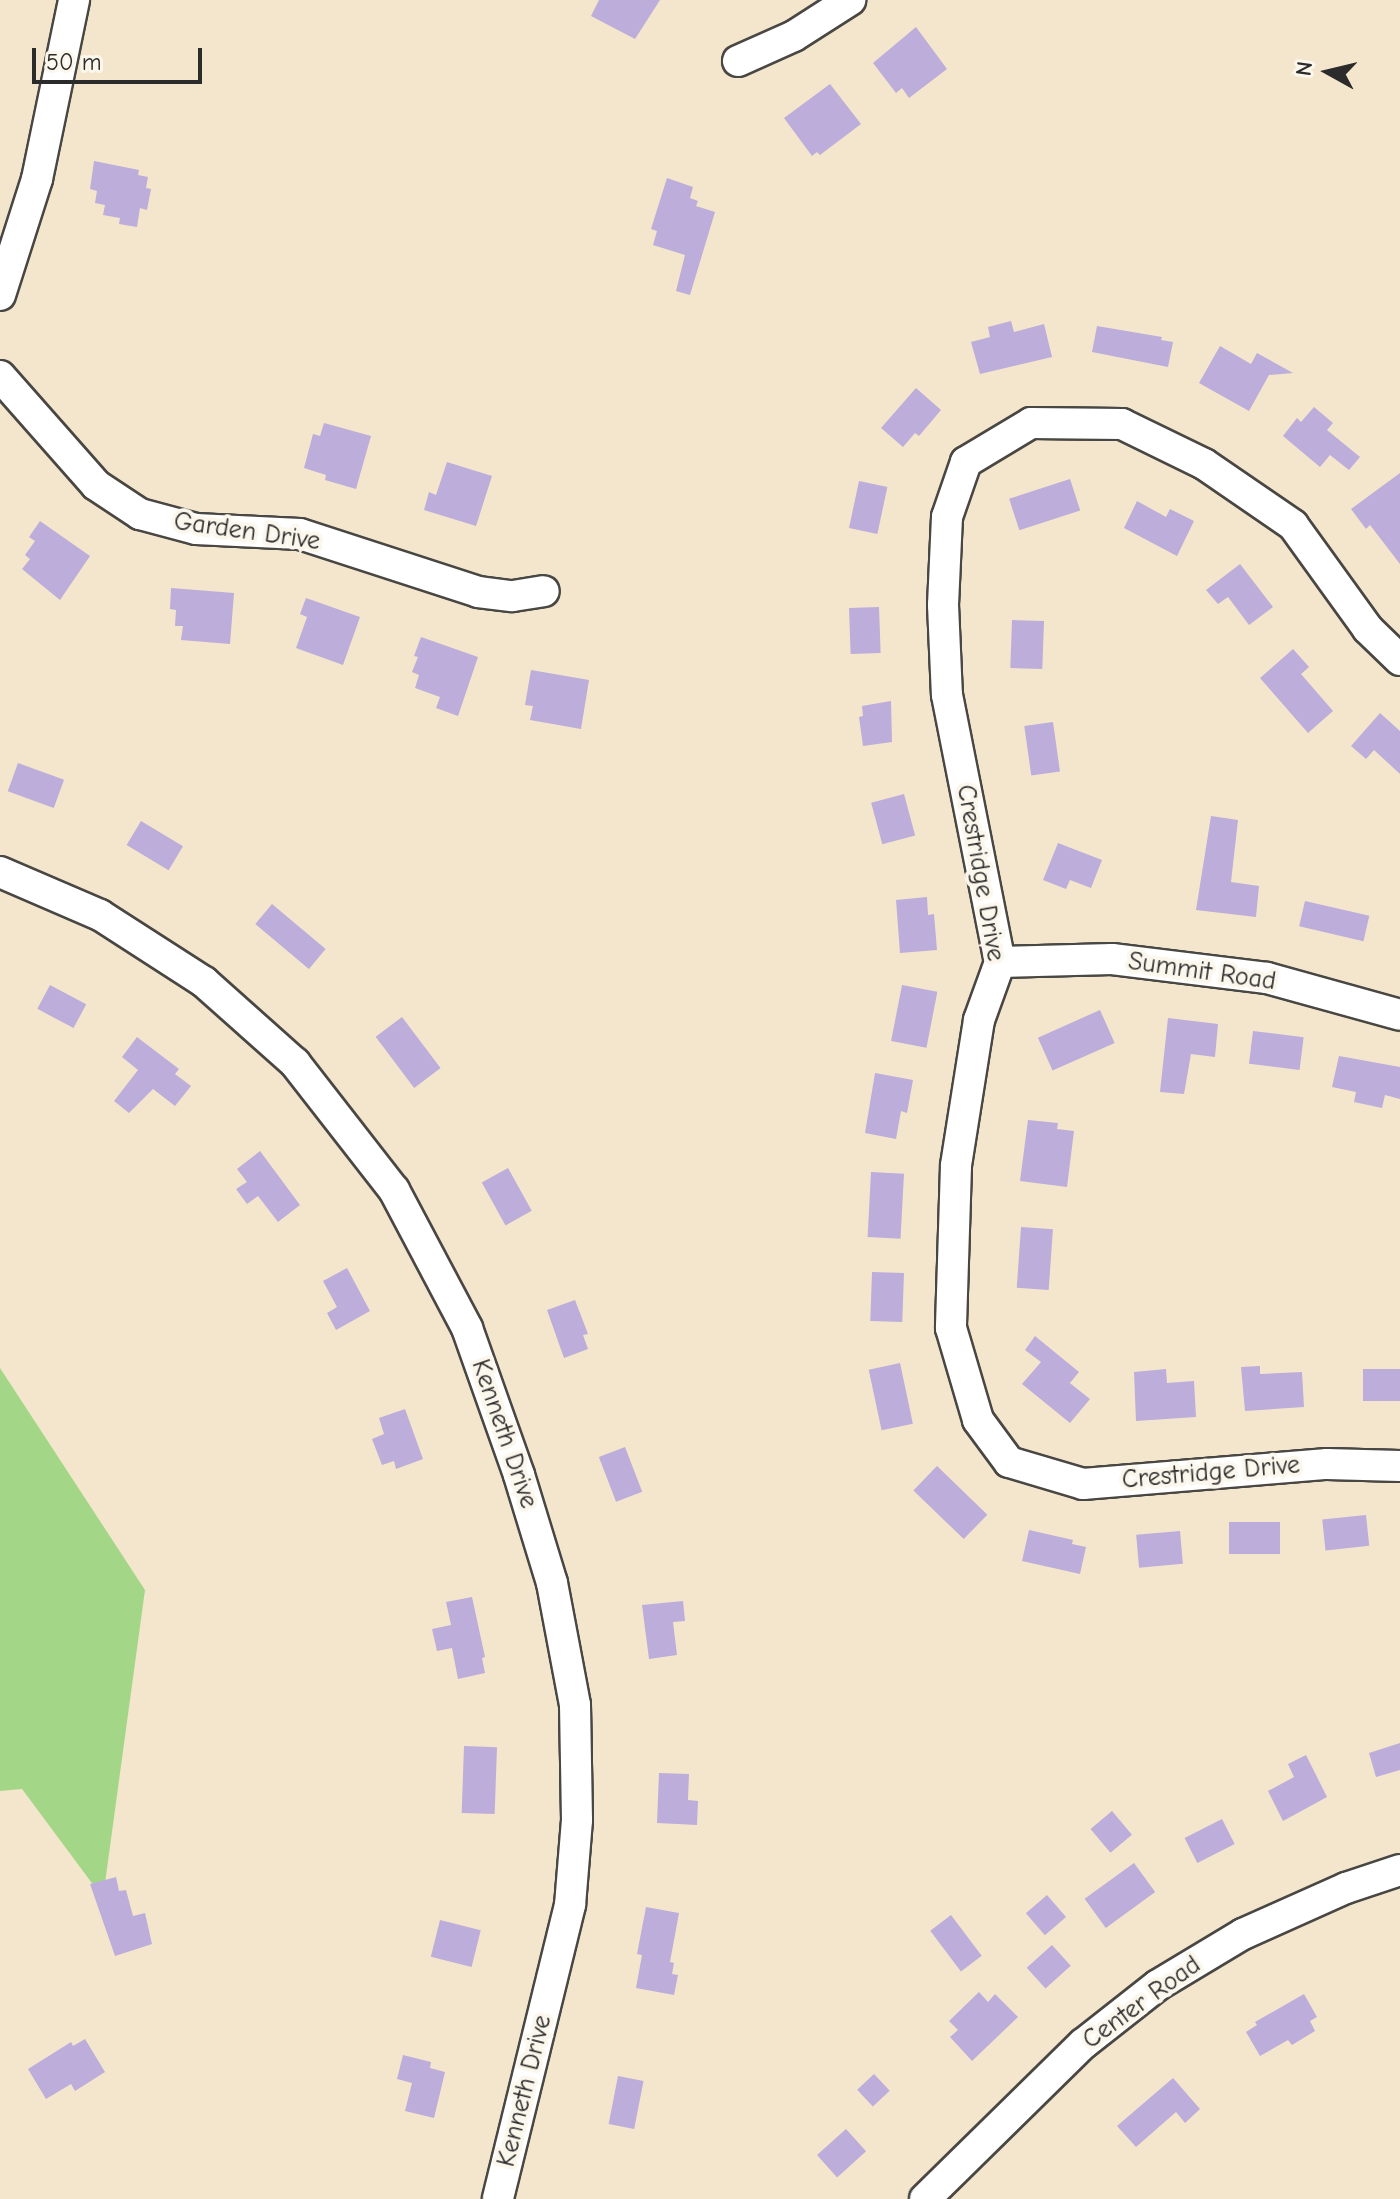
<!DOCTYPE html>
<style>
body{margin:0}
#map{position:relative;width:1400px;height:2199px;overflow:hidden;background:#f4e6cd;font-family:"Comic Neue",sans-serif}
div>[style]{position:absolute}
.green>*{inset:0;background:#a3d787}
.building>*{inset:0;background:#bcadda;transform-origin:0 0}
.roads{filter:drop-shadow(2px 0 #494743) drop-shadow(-2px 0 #494743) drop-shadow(0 2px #494743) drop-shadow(0 -2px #494743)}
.minor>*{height:30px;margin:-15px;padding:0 15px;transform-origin:15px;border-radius:15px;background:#fff}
span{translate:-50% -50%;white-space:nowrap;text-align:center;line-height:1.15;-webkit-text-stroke:8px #fbf7ec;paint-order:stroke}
.street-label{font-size:26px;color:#2b2b2b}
.north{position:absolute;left:1288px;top:32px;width:80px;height:80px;-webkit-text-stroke:6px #fbf7ec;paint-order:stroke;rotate:278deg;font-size:22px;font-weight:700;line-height:32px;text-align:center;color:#2b2b2b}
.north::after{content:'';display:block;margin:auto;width:28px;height:36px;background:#2b2b2b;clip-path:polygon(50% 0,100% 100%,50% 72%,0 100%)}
.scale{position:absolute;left:32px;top:48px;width:170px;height:36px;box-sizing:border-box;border:4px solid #2b2b2b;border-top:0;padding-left:10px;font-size:24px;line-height:28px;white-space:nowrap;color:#2b2b2b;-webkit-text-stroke:6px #fbf7ec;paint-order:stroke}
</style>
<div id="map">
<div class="green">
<div style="clip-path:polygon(0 1368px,145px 1590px,103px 1898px,22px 1789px,0 1791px)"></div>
</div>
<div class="building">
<div style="clip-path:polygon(599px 0,660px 0,635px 39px,591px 16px)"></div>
<div style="clip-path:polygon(916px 27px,947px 69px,909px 98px,902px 88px,896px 93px,873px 63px)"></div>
<div style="clip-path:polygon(830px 84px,861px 124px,820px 155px,817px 152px,812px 156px,784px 118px)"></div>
<div style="clip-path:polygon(94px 161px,139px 170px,138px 175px,148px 177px,146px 188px,151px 189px,147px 210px,140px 208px,137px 227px,119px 224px,120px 218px,103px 215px,105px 205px,95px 203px,97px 191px,90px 189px)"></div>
<div style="clip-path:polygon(667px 178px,693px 187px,690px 198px,698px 201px,696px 206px,715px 212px,690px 295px,676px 291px,685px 255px,653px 245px,657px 231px,651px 229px)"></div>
<div style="clip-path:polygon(1011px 321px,1014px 332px,1044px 324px,1052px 357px,980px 374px,971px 342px,990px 337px,988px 327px)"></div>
<div style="clip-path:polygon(1097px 326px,1162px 337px,1161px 340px,1173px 342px,1168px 367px,1092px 352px)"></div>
<div style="clip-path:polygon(1220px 346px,1251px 364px,1257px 353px,1293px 373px,1269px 375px,1249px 411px,1199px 383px)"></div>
<div style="clip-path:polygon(916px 388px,941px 410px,919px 436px,915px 433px,903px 447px,881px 428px)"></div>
<div style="clip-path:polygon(1314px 407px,1333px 423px,1327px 430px,1360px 457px,1349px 470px,1330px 455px,1320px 467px,1283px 436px,1297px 418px,1301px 422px)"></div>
<div style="clip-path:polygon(324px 423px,371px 436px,356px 489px,325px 480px,326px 475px,304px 468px,313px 434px,320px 436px)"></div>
<div style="clip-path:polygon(447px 462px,492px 476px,476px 526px,424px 510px,429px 492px,436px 495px)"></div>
<div style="clip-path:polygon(1400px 473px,1400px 564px,1370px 525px,1366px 529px,1351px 509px)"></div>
<div style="left:1070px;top:479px;width:33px;height:64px;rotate:72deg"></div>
<div style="left:859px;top:481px;width:29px;height:48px;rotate:12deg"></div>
<div style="clip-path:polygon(1137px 501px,1166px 517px,1170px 509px,1194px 521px,1177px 556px,1124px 528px)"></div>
<div style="clip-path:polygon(40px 521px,90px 556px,60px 600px,22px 569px,30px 559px,25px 555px,35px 541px,29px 537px)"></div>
<div style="clip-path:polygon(1240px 564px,1273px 607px,1249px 625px,1228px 597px,1218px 604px,1206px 590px)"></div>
<div style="clip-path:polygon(171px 588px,234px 593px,230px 644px,181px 640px,183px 626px,175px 626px,176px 610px,170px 609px)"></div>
<div style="clip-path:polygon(306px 598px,360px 617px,343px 665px,296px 648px,307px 617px,300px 614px)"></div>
<div style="left:879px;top:607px;width:46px;height:30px;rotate:88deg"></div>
<div style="left:1012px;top:620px;width:32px;height:48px;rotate:2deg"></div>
<div style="clip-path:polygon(421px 637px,478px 657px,458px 716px,436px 708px,440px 697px,415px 688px,419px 675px,412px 672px,418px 657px,414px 656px)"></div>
<div style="clip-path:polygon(1293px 649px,1309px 667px,1301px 674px,1333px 711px,1308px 733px,1260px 678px)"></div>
<div style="clip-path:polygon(531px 670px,589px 680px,581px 729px,530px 720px,533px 706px,525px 705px)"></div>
<div style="clip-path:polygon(891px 701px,892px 742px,863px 746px,859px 717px,863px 716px,862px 706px)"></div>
<div style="clip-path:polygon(1380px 713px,1400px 731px,1400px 774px,1374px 750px,1366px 759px,1351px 746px)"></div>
<div style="left:1053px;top:722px;width:50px;height:29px;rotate:82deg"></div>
<div style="left:18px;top:763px;width:49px;height:30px;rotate:20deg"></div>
<div style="left:904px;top:794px;width:43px;height:34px;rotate:75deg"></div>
<div style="clip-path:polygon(1211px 816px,1238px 820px,1231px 882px,1259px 886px,1256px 917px,1196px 910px)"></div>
<div style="left:141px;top:821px;width:49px;height:28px;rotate:31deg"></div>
<div style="clip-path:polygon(1058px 843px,1102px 860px,1091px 888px,1070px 880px,1066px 889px,1043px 880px)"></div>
<div style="clip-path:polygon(927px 897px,928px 915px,934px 914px,937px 950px,900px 953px,896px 900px)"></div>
<div style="left:1305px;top:901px;width:66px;height:26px;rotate:13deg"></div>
<div style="left:272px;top:904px;width:70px;height:26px;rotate:40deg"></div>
<div style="left:50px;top:985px;width:41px;height:27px;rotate:28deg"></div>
<div style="left:902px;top:985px;width:36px;height:57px;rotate:11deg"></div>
<div style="left:1100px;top:1010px;width:36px;height:68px;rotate:66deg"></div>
<div style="left:402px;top:1017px;width:64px;height:33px;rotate:53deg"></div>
<div style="clip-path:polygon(1168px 1018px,1218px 1024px,1215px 1057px,1191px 1054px,1184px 1094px,1160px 1092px)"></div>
<div style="left:1253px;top:1031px;width:51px;height:33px;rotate:7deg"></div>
<div style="clip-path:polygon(137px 1037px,179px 1069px,175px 1074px,191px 1086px,175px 1106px,153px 1089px,129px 1113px,114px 1101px,138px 1070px,122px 1057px)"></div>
<div style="clip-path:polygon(1339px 1056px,1400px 1067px,1400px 1099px,1385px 1095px,1382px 1108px,1354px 1102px,1356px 1092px,1332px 1087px)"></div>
<div style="clip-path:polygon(875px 1073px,913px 1080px,907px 1113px,901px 1111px,896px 1139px,865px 1133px)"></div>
<div style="clip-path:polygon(1028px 1120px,1058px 1123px,1057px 1129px,1074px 1131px,1067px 1187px,1020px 1181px)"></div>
<div style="clip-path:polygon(260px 1151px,300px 1205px,278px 1222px,258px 1196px,247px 1204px,236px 1189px,247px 1182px,237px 1169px)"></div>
<div style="left:508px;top:1168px;width:49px;height:30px;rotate:61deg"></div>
<div style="left:871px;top:1172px;width:33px;height:65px;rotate:3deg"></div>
<div style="left:1021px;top:1227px;width:32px;height:61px;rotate:4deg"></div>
<div style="clip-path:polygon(347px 1268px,370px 1311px,336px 1330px,327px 1313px,337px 1307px,323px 1281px)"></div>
<div style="left:872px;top:1272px;width:32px;height:49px;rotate:2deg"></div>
<div style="clip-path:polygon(575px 1300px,588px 1334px,583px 1335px,588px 1349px,564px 1358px,547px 1310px)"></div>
<div style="clip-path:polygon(1035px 1336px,1079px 1372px,1070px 1383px,1066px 1380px,1090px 1399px,1070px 1423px,1022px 1384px,1041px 1362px,1025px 1350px)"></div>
<div style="left:900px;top:1363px;width:62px;height:32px;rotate:78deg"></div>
<div style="clip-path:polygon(1260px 1366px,1260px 1374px,1302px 1372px,1304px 1407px,1245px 1411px,1241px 1367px)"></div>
<div style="clip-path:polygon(1166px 1369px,1167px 1383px,1194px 1381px,1196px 1417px,1136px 1421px,1134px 1372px)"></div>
<div style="left:1400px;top:1369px;width:32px;height:37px;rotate:90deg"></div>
<div style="clip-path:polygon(405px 1409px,423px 1459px,396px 1469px,394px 1461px,382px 1465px,372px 1439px,384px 1434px,379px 1418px)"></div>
<div style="left:625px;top:1447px;width:48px;height:28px;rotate:69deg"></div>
<div style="left:937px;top:1466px;width:70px;height:34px;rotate:44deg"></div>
<div style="left:1366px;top:1515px;width:31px;height:44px;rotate:84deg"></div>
<div style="left:1280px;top:1522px;width:32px;height:51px;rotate:90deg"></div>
<div style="clip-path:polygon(1029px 1530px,1073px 1540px,1072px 1544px,1086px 1547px,1080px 1574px,1022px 1561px)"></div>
<div style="left:1180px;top:1531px;width:33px;height:44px;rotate:85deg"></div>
<div style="clip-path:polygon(472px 1597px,485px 1657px,482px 1658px,485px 1673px,458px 1679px,452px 1648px,437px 1651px,432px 1629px,451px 1625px,446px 1602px)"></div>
<div style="clip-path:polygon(683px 1601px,685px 1621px,673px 1622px,677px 1655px,649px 1659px,642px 1605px)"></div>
<div style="clip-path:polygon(1400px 1743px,1400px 1770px,1376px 1777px,1369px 1753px)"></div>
<div style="left:464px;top:1746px;width:33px;height:67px;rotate:2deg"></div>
<div style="clip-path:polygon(1306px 1755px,1327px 1797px,1283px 1821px,1268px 1791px,1294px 1777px,1288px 1764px)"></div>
<div style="clip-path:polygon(659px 1773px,689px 1774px,688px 1800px,698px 1801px,697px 1825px,657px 1823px)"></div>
<div style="left:1112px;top:1811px;width:31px;height:28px;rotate:50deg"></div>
<div style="left:1222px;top:1819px;width:28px;height:42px;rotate:63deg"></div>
<div style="left:1134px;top:1863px;width:36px;height:61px;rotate:54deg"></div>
<div style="clip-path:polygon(116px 1877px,119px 1891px,126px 1890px,133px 1916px,145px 1913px,152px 1944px,115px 1956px,90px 1884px)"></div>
<div style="left:1047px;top:1895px;width:29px;height:28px;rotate:49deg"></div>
<div style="clip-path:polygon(646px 1907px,679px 1913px,670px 1962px,674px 1963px,672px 1974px,678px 1975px,674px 1995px,636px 1988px,642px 1955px,637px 1954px)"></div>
<div style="left:951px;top:1915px;width:51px;height:26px;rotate:53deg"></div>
<div style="left:440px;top:1920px;width:42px;height:38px;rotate:14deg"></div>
<div style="left:1052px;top:1945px;width:28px;height:34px;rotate:48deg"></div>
<div style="clip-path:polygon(979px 1992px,988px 2002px,995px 1994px,1018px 2017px,972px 2061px,950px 2037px,958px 2030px,949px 2021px)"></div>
<div style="clip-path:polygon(1304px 1994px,1317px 2017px,1310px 2021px,1315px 2031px,1292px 2045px,1288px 2040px,1260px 2056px,1246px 2032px,1257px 2025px,1255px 2022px)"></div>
<div style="clip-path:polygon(85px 2039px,105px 2072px,75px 2091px,71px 2084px,46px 2099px,28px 2069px,71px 2042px,73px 2046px)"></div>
<div style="clip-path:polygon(403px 2055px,431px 2062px,430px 2068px,445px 2072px,434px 2118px,405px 2111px,412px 2083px,397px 2079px)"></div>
<div style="left:874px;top:2074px;width:23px;height:23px;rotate:47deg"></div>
<div style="left:618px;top:2076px;width:26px;height:49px;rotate:11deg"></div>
<div style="clip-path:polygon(1173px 2078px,1200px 2109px,1185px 2123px,1176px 2112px,1136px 2147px,1117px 2126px)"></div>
<div style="left:846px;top:2129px;width:30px;height:39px;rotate:48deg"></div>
</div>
<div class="roads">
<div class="minor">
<div style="left:738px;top:61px;width:61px;rotate:-24.1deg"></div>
<div style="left:794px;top:36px;width:67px;rotate:-32.7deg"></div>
<div style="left:0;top:295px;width:122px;rotate:-72.3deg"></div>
<div style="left:37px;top:179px;width:183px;rotate:-78.3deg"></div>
<div style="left:0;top:376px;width:145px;rotate:48.6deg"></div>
<div style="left:96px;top:485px;width:53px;rotate:33.4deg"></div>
<div style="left:140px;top:514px;width:58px;rotate:15deg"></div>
<div style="left:196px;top:529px;width:104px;rotate:2.8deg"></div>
<div style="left:300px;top:534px;width:187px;rotate:18deg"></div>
<div style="left:478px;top:592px;width:35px;rotate:7deg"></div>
<div style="left:513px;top:596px;width:31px;rotate:-9deg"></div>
<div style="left:1400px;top:660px;width:45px;rotate:-135.9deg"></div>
<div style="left:1368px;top:629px;width:128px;rotate:-125.8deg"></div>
<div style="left:1293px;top:525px;width:108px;rotate:-145.6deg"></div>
<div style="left:1204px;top:464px;width:91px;rotate:-154deg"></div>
<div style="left:1122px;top:424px;width:91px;rotate:-179.4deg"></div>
<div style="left:1031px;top:423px;width:76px;rotate:149deg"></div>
<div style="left:966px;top:462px;width:58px;rotate:109.1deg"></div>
<div style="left:947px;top:517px;width:88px;rotate:92.6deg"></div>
<div style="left:943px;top:605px;width:90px;rotate:87.5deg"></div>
<div style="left:947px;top:695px;width:272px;rotate:78.8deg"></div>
<div style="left:1000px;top:962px;width:62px;rotate:109.9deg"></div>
<div style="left:979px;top:1020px;width:148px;rotate:99deg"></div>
<div style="left:956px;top:1166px;width:162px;rotate:91.8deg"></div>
<div style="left:951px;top:1328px;width:96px;rotate:73.6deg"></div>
<div style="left:978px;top:1420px;width:52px;rotate:53.6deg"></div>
<div style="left:1009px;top:1462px;width:77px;rotate:16.6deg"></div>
<div style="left:1083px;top:1484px;width:245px;rotate:-4.7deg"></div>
<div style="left:1327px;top:1464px;width:73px;rotate:1.6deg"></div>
<div style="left:0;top:872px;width:109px;rotate:23.3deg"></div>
<div style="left:100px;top:915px;width:124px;rotate:32.8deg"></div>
<div style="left:204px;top:982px;width:122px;rotate:41.7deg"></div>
<div style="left:295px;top:1063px;width:161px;rotate:52.1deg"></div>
<div style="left:394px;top:1190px;width:156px;rotate:62.1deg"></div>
<div style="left:467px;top:1328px;width:156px;rotate:70.5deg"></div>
<div style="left:519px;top:1475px;width:113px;rotate:73deg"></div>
<div style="left:552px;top:1583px;width:124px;rotate:79.3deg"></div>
<div style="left:575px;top:1705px;width:115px;rotate:89deg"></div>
<div style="left:577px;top:1820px;width:85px;rotate:94.7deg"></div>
<div style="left:570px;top:1905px;width:303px;rotate:103.8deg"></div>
<div style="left:1000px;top:962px;width:112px;rotate:-1.5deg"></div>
<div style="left:1112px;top:959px;width:156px;rotate:7deg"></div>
<div style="left:1267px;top:978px;width:138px;rotate:15.5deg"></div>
<div style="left:925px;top:2199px;width:221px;rotate:-44.5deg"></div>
<div style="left:1083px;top:2044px;width:95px;rotate:-38.2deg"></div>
<div style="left:1158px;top:1985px;width:99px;rotate:-31deg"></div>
<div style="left:1243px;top:1934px;width:113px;rotate:-24.1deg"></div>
<div style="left:1346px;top:1888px;width:57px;rotate:-18.4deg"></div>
</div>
</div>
<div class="street-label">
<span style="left:247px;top:532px;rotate:8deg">Garden Drive</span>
<span style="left:980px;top:873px;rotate:80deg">Crestridge Drive</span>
<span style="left:1202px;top:972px;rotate:8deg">Summit Road</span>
<span style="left:504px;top:1434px;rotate:71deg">Kenneth Drive</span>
<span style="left:1211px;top:1473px;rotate:-5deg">Crestridge Drive</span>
<span style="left:1142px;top:2003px;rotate:-36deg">Center Road</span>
<span style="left:525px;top:2091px;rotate:-76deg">Kenneth Drive</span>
</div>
<div class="north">N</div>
<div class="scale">50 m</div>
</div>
